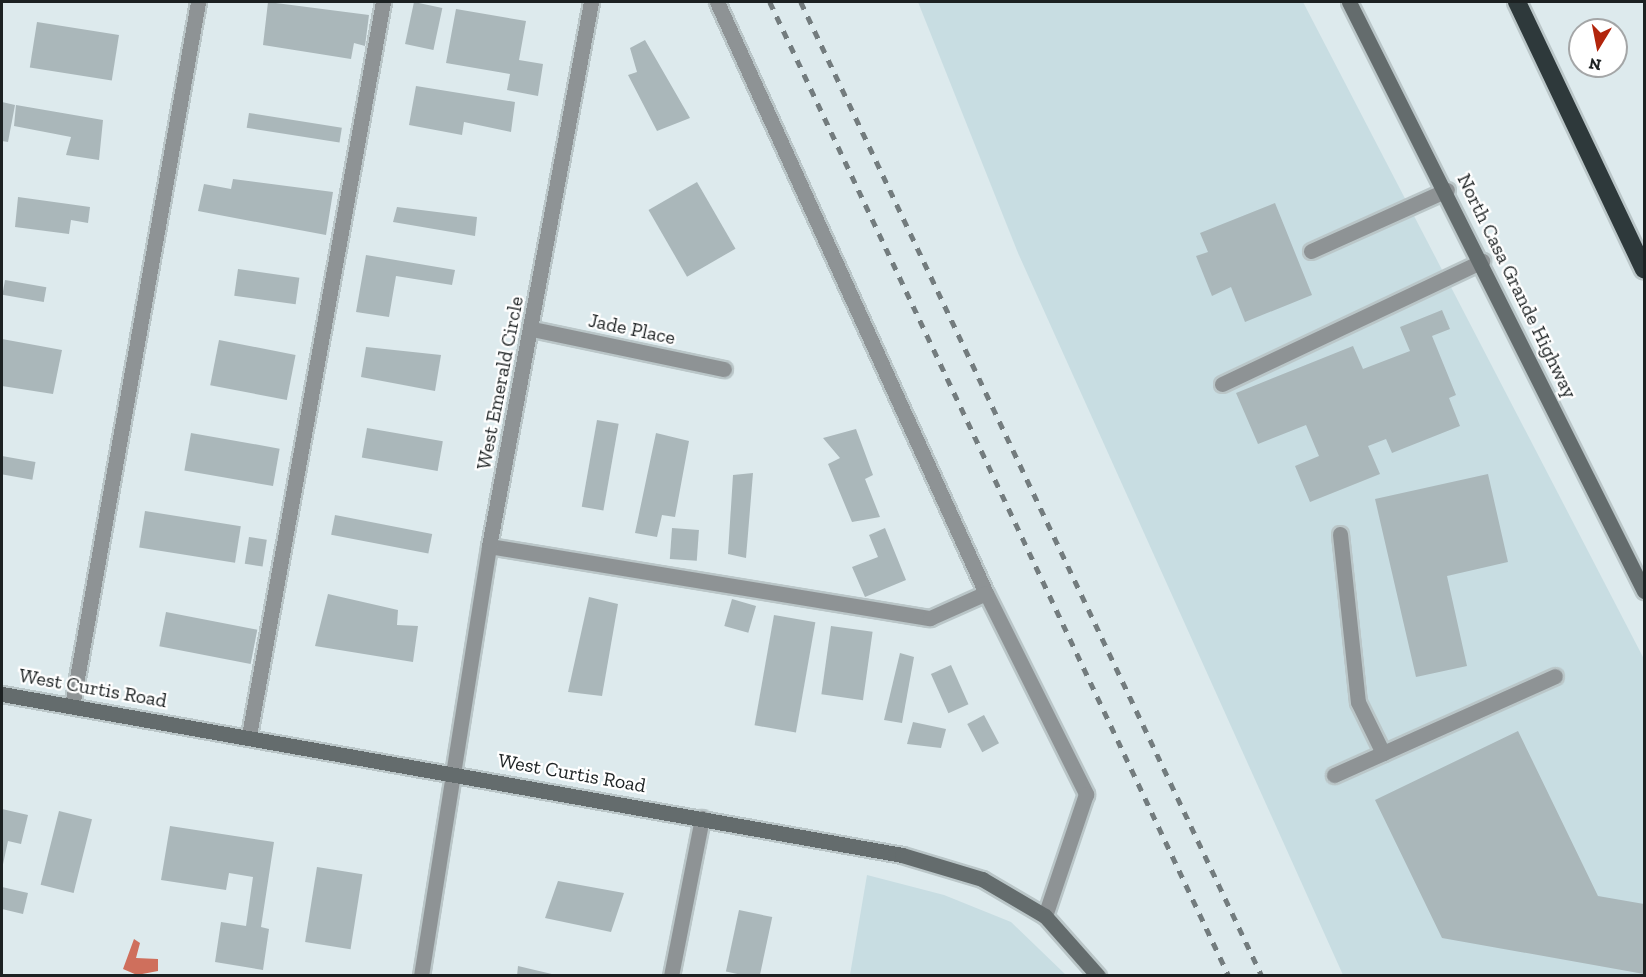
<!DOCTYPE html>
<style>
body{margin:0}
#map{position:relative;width:1646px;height:977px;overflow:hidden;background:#ddeaed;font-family:"Zilla Slab",serif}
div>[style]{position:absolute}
.built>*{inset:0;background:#c8dde2}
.water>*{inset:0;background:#cf6f5c}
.building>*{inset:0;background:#aab7ba;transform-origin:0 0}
.roads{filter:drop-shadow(2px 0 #bac6c8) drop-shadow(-2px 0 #bac6c8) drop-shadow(0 2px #bac6c8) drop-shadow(0 -2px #bac6c8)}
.lane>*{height:15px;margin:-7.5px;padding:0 7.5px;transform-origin:7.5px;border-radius:7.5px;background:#8e9395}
.street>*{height:15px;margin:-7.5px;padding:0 7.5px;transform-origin:7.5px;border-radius:7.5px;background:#8e9395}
.secondary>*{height:15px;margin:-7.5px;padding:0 7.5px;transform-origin:7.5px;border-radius:7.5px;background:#646c6d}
.highway>*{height:18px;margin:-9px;padding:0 9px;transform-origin:9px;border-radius:9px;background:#2e393b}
.rail>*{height:4.5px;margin-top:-2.25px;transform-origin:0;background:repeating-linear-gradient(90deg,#737c7e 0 8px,transparent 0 16px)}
span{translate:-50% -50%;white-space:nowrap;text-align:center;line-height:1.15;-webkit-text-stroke:4.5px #fff;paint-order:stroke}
.street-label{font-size:20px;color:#1c2122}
.frame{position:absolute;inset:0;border:3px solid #1c2122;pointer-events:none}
.north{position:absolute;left:1568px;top:18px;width:60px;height:60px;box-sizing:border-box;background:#fff;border:2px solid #a4a6a7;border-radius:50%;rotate:190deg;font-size:16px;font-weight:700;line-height:24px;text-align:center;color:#1c2122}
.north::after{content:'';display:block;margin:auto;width:21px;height:27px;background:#b2250c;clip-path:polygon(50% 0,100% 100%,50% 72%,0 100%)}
</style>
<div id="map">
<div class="built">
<div style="clip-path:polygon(918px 2px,1303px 2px,1644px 659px,1644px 975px,1343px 975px,1018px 253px)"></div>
<div style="clip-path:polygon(867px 875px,944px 895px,1011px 922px,1066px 975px,850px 975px)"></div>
</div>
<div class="water">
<div style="clip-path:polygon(134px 939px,140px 943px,136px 958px,158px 959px,158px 971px,137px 975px,123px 969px)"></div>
</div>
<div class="building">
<div style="clip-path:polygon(268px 2px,369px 15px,365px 46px,354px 43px,351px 59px,263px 45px)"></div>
<div style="left:414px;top:2px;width:29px;height:43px;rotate:12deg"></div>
<div style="clip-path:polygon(456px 9px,526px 21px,519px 60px,543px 64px,538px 96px,507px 90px,510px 74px,446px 63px)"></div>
<div style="left:37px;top:22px;width:83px;height:46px;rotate:9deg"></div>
<div style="clip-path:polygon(645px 40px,690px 118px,657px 131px,628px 75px,637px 72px,630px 48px)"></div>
<div style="clip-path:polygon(416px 86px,515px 102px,511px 132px,464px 122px,462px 135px,409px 125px)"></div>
<div style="clip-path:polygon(2px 102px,15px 105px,8px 142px,2px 141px)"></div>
<div style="clip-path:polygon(16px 105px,103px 120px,99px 160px,66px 155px,71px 137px,14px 126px)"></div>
<div style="left:249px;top:113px;width:94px;height:15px;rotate:9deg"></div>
<div style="clip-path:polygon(233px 179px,333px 192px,326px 235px,198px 211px,204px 184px,231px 189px)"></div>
<div style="left:697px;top:182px;width:77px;height:56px;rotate:60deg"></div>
<div style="clip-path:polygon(18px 197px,90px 207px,88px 223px,71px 220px,69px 234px,15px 227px)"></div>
<div style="clip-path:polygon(1275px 203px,1312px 295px,1245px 322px,1231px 287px,1212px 296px,1196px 256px,1208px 252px,1200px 233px)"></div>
<div style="clip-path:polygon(397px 207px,477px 217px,475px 236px,393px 222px)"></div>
<div style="clip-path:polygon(366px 255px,455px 270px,452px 285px,396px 276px,389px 317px,356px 312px)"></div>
<div style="left:238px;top:269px;width:62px;height:27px;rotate:8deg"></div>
<div style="left:5px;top:280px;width:42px;height:15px;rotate:10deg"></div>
<div style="clip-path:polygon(1442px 310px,1450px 329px,1432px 336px,1456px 395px,1449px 398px,1460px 426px,1392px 453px,1386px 439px,1368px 446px,1380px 474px,1310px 502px,1295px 466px,1319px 456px,1306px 425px,1258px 444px,1236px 393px,1353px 346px,1363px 369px,1410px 351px,1400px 327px)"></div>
<div style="clip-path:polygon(2px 339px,62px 350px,53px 394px,2px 386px)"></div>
<div style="left:219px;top:340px;width:78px;height:46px;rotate:11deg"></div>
<div style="clip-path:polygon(366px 347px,441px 355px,435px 391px,361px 377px)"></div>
<div style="left:597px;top:420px;width:22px;height:88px;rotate:10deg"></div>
<div style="left:367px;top:428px;width:77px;height:30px;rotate:10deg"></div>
<div style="clip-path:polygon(856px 429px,873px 475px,865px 479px,880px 517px,852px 522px,828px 464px,840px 458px,823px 438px)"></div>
<div style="left:191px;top:433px;width:90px;height:38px;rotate:10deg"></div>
<div style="clip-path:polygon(656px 433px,689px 441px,675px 517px,662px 515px,657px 537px,635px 533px)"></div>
<div style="left:2px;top:456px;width:34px;height:18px;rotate:10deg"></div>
<div style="clip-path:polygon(753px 473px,746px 558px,728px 554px,733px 475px)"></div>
<div style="clip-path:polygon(1488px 474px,1508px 562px,1447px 576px,1467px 666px,1416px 677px,1375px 499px)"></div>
<div style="left:145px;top:511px;width:97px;height:37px;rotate:9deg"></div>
<div style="left:335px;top:515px;width:99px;height:20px;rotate:11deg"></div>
<div style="left:672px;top:528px;width:27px;height:31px;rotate:4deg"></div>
<div style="clip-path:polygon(885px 528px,906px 580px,865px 597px,852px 567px,878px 557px,869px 535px)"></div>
<div style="left:249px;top:537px;width:18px;height:27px;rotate:9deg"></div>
<div style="clip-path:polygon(328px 594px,398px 610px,397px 625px,418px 626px,413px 662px,315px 646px)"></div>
<div style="clip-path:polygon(589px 597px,618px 604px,602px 696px,568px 692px)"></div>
<div style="left:732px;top:599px;width:25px;height:28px;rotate:16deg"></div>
<div style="left:166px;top:612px;width:93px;height:35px;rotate:11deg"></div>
<div style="left:774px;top:615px;width:42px;height:112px;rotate:10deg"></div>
<div style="left:831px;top:626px;width:42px;height:69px;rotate:8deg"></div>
<div style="clip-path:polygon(900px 653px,914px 657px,902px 723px,884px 720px)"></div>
<div style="left:951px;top:665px;width:43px;height:22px;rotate:66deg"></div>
<div style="left:984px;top:715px;width:32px;height:19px;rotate:62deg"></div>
<div style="clip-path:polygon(913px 722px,946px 729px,941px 748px,907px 744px)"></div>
<div style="clip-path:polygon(1518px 731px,1598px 896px,1644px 904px,1644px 974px,1442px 938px,1375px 800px)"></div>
<div style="clip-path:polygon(2px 809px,28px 815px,21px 844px,8px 841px,2px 869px)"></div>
<div style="left:59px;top:811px;width:34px;height:76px;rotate:14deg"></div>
<div style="clip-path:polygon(170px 826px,274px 842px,261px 927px,269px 929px,263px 970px,215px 962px,221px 922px,246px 926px,253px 877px,229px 873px,226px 890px,161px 880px)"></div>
<div style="left:317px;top:867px;width:46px;height:76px;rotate:9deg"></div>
<div style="clip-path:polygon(558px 881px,624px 893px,611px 932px,545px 918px)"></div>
<div style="clip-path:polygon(2px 887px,28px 893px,23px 914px,2px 909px)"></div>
<div style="left:739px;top:910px;width:34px;height:63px;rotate:12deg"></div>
<div style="clip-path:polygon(518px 966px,556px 975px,556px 976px,517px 976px)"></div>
</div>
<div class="roads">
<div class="lane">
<div style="left:717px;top:2px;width:649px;rotate:65.53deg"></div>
<div style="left:986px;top:593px;width:225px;rotate:63.5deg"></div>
<div style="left:1086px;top:794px;width:129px;rotate:108.6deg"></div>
<div style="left:1311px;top:251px;width:149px;rotate:-24.2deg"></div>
<div style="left:1222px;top:384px;width:288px;rotate:-25.3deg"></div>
<div style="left:1340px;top:534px;width:169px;rotate:83.9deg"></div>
<div style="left:1358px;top:702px;width:57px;rotate:63.9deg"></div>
<div style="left:489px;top:546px;width:447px;rotate:9.3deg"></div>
<div style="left:930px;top:618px;width:61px;rotate:-24.1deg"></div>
<div style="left:249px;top:735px;width:745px;rotate:-79.64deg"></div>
<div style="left:1334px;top:775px;width:242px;rotate:-24.1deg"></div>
<div style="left:671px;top:976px;width:161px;rotate:-78.9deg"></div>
</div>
<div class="street">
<div style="left:532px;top:329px;width:196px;rotate:11.8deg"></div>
<div style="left:72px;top:706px;width:715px;rotate:-79.85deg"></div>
<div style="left:421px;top:976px;width:435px;rotate:-81deg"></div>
<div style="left:489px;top:546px;width:553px;rotate:-79.38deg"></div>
</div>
<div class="secondary">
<div style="left:1349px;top:2px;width:659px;rotate:63.4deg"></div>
<div style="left:2px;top:694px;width:914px;rotate:10.14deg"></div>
<div style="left:902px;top:855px;width:84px;rotate:16.7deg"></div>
<div style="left:982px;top:879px;width:73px;rotate:30.4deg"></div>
<div style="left:1045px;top:916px;width:80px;rotate:48.5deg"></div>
</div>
<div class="highway">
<div style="left:1517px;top:2px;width:296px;rotate:64.6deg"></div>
</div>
</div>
<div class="rail">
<div style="left:770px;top:2px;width:1077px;rotate:64.77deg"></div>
<div style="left:801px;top:2px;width:1078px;rotate:64.67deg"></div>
</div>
<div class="street-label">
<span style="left:1517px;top:286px;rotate:64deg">North Casa Grande Highway</span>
<span style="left:632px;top:329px;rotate:12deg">Jade Place</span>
<span style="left:500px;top:383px;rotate:-79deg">West Emerald Circle</span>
<span style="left:93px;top:688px;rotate:10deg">West Curtis Road</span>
<span style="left:572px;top:773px;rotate:10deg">West Curtis Road</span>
</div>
<div class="frame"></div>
<div class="north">N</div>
</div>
